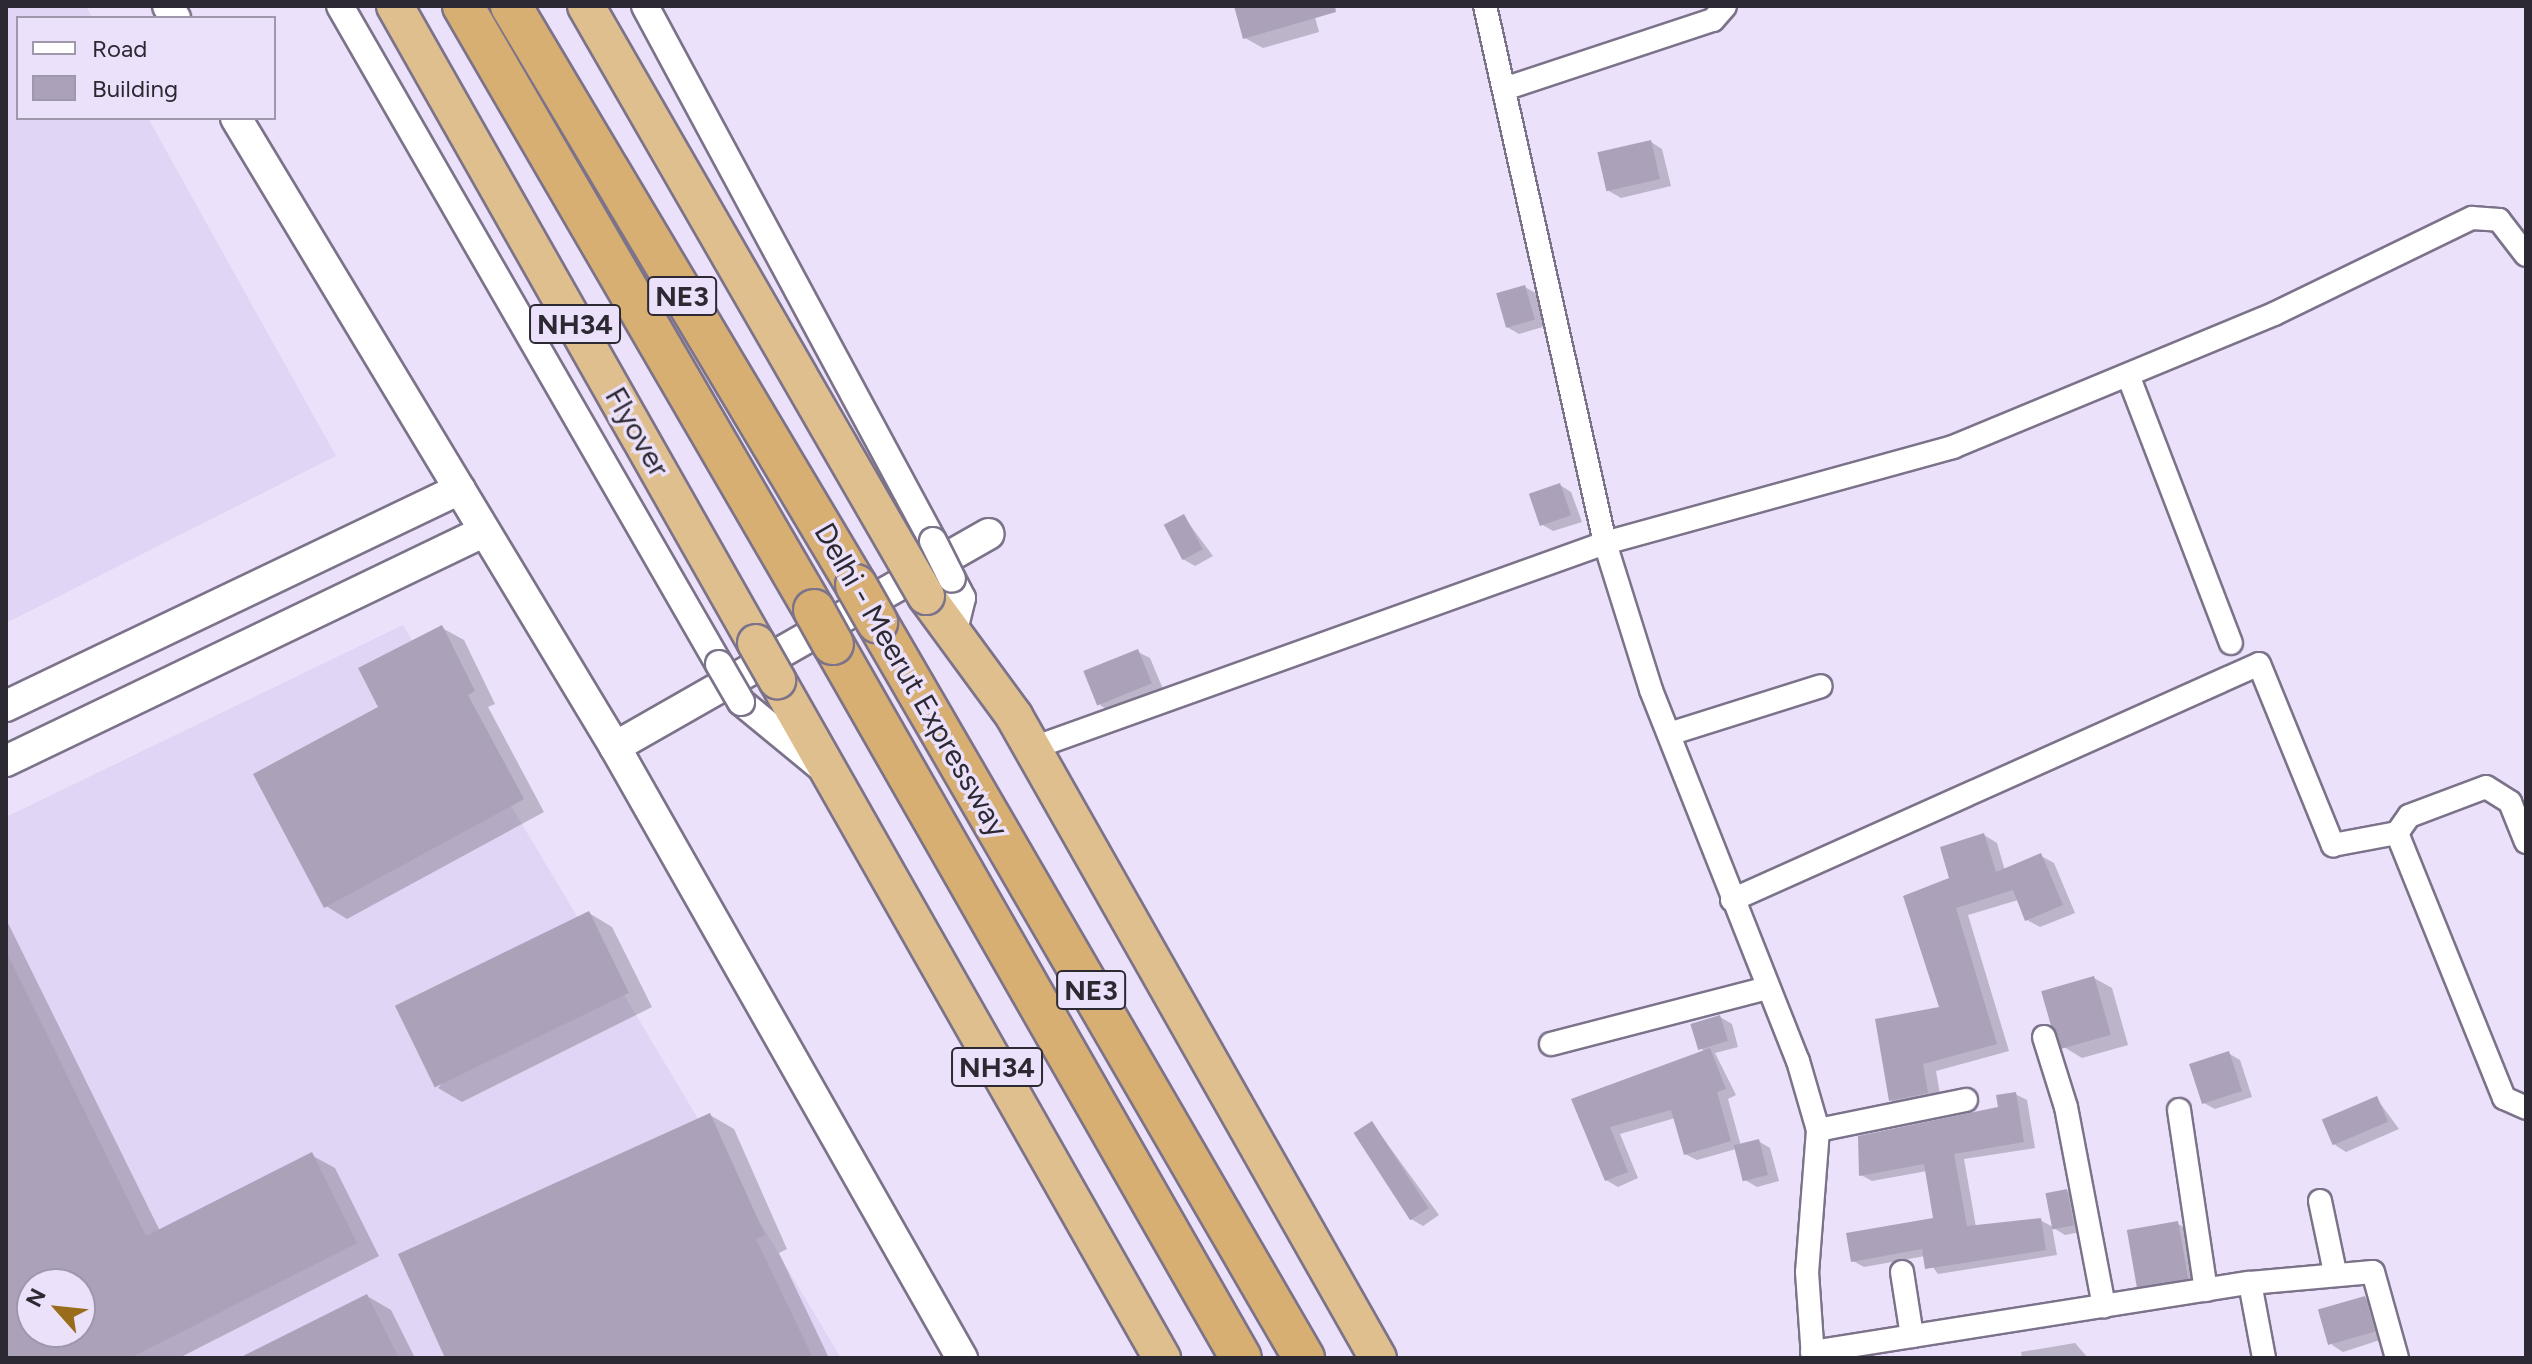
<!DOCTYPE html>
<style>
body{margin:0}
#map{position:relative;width:2532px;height:1364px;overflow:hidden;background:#ebe1fb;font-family:Figtree,sans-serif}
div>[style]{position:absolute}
.built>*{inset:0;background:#e1d5f5}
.shadow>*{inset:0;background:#0003}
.building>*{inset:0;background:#aba2ba;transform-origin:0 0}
.roads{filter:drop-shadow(2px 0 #7c738a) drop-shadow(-2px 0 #7c738a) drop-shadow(0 2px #7c738a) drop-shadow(0 -2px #7c738a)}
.minor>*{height:22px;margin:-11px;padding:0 11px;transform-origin:11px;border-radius:11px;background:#fff}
.tertiary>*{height:26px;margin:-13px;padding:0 13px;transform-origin:13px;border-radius:13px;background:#fff}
.secondary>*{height:30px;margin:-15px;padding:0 15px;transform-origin:15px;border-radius:15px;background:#fff}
.trunk>*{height:36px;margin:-18px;padding:0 18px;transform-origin:18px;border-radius:18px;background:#dfbf8e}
.motorway>*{height:40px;margin:-20px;padding:0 20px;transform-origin:20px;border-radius:20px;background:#d7af72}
.bridges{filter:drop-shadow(2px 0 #7c738a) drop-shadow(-2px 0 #7c738a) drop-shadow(0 2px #7c738a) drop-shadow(0 -2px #7c738a)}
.tertiary-bridge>*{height:26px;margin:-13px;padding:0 13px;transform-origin:13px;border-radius:13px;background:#fff}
.trunk-bridge>*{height:36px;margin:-18px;padding:0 18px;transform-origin:18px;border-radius:18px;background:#dfbf8e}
.motorway-bridge>*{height:40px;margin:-20px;padding:0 20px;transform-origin:20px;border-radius:20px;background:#d7af72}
span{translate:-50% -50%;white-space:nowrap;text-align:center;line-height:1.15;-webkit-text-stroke:7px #ebe1fb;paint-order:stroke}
.shield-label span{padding:2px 6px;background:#ebe1fb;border:2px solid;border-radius:6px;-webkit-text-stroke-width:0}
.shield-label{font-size:28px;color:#2d2933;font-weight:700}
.street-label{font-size:30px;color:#2d2933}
.frame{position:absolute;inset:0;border:8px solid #2d2933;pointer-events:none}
.legend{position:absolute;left:16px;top:16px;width:260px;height:104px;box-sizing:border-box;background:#ebe1fb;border:2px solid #9f97ab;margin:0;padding:10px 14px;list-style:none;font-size:24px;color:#2d2933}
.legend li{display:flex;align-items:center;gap:16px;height:40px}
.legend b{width:40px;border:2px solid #9f97ab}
.north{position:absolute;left:16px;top:1268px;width:80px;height:80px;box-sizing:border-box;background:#ebe1fb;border:2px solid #9f97ab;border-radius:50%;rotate:297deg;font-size:22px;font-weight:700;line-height:32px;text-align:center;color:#2d2933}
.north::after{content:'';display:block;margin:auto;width:28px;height:36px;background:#986c1a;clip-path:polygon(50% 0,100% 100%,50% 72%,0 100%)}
</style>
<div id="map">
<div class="built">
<div style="clip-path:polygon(6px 6px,86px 6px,93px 18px,18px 18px,18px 118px,148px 118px,336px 456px,6px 623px)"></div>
<div style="clip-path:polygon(evenodd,403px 625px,841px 1358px,6px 1358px,6px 817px,403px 625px,32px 1284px,80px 1284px,80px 1332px,32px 1332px,32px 1284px)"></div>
</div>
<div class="shadow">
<div style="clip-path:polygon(1236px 6px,1312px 6px,1319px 32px,1263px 48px,1245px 38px)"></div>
<div style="clip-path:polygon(1651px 142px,1662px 149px,1671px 186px,1621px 198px,1609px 191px)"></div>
<div style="clip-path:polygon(1525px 287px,1537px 294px,1546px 326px,1519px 334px,1507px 327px)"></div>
<div style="clip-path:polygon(1560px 485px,1571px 492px,1582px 522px,1553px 531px,1541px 524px)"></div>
<div style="clip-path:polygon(1184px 517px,1213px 556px,1195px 566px,1183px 559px)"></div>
<div style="clip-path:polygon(442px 628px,464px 640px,495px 704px,488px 707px,544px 812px,347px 919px,326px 906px,380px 708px)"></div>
<div style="clip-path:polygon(1138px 652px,1150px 658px,1163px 689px,1111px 712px,1100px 705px)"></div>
<div style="clip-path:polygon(1984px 835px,1997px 843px,2005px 871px,2041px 856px,2054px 863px,2075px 913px,2040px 927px,2027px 920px,2018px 900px,1968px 915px,2009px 1051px,1936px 1071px,1941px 1100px,1904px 1108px,1891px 1100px,1942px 1009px,1952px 880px)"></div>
<div style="clip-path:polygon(589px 913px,612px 927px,652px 1007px,462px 1102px,438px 1088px)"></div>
<div style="clip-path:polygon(evenodd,6px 919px,160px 1231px,311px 1155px,335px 1168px,379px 1256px,179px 1358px,6px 1358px,6px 919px,32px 1284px,80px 1284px,80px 1332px,32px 1332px,32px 1284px)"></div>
<div style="clip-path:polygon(2094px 978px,2112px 988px,2128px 1045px,2082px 1058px,2064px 1047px)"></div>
<div style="clip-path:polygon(1720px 1017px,1732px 1024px,1738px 1047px,1715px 1053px,1736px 1095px,1728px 1099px,1741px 1146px,1758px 1141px,1770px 1148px,1779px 1181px,1757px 1187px,1745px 1180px,1736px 1149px,1697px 1160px,1685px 1154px,1675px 1118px,1620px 1134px,1638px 1178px,1618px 1187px,1606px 1180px,1574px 1100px,1706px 1052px,1700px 1048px)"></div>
<div style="clip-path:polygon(2228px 1053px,2240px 1060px,2252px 1097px,2215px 1109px,2204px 1103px)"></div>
<div style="clip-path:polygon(2015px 1094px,2027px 1100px,2035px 1148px,1964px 1159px,1976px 1227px,2040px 1220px,2053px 1227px,2067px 1191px,2079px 1198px,2085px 1231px,2065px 1235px,2052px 1227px,2057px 1255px,1938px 1274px,1925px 1256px,1864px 1267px,1853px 1261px,1936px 1220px,1927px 1171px,1872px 1181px,1861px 1175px,2000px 1108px)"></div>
<div style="clip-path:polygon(2377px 1099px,2399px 1129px,2346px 1152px,2335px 1145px)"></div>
<div style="clip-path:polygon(710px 1115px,734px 1129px,787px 1249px,779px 1253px,829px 1358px,447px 1358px)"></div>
<div style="clip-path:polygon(1372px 1123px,1439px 1215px,1423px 1226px,1411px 1219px)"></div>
<div style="clip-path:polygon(2178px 1224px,2196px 1234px,2205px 1288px,2156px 1296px,2138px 1285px)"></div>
<div style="clip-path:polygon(367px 1296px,391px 1310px,415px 1358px,243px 1358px)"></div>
<div style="clip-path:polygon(2365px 1298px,2377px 1305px,2386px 1338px,2343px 1352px,2332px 1345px)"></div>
<div style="clip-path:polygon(2075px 1343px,2088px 1358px,2022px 1358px,2021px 1352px)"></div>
</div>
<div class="building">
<div style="clip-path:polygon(1234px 6px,1335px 6px,1336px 12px,1243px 39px)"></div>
<div style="left:1651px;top:140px;width:40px;height:55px;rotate:77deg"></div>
<div style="left:1525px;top:285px;width:36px;height:30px;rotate:74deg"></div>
<div style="left:1560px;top:483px;width:34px;height:33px;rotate:71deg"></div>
<div style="left:1184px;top:514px;width:40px;height:23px;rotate:62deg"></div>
<div style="clip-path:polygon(442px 625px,475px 691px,468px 695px,524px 799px,324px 908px,253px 774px,378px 707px,358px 668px)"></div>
<div style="left:1138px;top:649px;width:37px;height:59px;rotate:68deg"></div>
<div style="clip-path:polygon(1984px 833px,1996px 872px,2041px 853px,2063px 905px,2025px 921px,2013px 890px,1956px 908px,1997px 1044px,1923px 1064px,1928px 1093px,1889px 1101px,1875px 1019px,1939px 1007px,1903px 896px,1949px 878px,1940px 847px)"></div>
<div style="left:589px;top:911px;width:91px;height:216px;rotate:64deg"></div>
<div style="clip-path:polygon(evenodd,6px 951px,146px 1236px,312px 1152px,357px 1243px,130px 1358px,6px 1358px,6px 951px,32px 1284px,80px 1284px,80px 1332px,32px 1332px,32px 1284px)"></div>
<div style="left:2094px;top:976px;width:61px;height:55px;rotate:74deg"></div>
<div style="left:1720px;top:1015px;width:27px;height:31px;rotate:73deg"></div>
<div style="clip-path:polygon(1710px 1048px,1726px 1089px,1717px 1092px,1731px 1141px,1684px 1155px,1671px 1110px,1610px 1127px,1628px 1172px,1605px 1181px,1571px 1099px)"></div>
<div style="left:2229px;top:1051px;width:42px;height:42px;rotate:72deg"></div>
<div style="clip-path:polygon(2016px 1092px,2024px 1142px,1954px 1154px,1967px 1226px,2041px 1218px,2046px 1250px,1925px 1269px,1922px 1249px,1851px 1262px,1846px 1233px,1933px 1218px,1924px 1164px,1859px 1176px,1858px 1136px,1998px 1107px,1996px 1095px)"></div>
<div style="left:2377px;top:1096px;width:28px;height:60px;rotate:67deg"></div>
<div style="clip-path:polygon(710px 1113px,765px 1235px,756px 1239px,813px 1358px,445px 1358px,398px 1254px)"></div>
<div style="left:1372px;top:1121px;width:104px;height:22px;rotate:57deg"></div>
<div style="left:1759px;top:1139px;width:37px;height:26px;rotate:76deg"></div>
<div style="left:2067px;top:1189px;width:37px;height:22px;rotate:79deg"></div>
<div style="left:2178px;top:1221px;width:59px;height:52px;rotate:80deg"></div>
<div style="clip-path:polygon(367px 1294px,399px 1358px,239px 1358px)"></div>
<div style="left:2365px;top:1296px;width:37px;height:49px;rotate:74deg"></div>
</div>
<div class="roads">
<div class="minor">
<div style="left:1485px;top:6px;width:550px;rotate:77.4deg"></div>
<div style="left:1605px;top:543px;width:154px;rotate:72.6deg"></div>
<div style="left:1651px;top:690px;width:399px;rotate:68.4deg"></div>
<div style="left:1798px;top:1061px;width:72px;rotate:73.8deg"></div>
<div style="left:1818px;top:1130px;width:142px;rotate:94.4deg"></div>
<div style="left:1807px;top:1272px;width:86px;rotate:86deg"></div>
<div style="left:1504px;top:89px;width:220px;rotate:-18.3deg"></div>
<div style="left:1713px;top:20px;width:18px;rotate:-49deg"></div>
<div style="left:2128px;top:375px;width:287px;rotate:69deg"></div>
<div style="left:1669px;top:734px;width:159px;rotate:-17.5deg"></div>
<div style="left:1033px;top:748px;width:608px;rotate:-19.72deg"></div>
<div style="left:1605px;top:543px;width:361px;rotate:-15.4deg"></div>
<div style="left:1953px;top:447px;width:347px;rotate:-22.5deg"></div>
<div style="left:2274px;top:314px;width:220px;rotate:-25.9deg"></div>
<div style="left:2472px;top:218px;width:27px;rotate:4deg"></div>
<div style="left:2499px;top:220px;width:44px;rotate:52.4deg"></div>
<div style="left:2526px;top:842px;width:43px;rotate:-111.8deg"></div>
<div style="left:2510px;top:802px;width:28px;rotate:-148deg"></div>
<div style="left:2486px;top:787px;width:82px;rotate:159.4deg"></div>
<div style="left:2409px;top:816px;width:21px;rotate:125deg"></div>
<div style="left:2397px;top:833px;width:286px;rotate:68deg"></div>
<div style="left:2504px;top:1098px;width:24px;rotate:24deg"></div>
<div style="left:1732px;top:900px;width:577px;rotate:-24.12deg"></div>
<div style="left:2259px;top:664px;width:196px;rotate:67.8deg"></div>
<div style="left:2333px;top:845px;width:65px;rotate:-10.6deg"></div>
<div style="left:2044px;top:1037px;width:73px;rotate:72.6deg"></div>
<div style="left:2066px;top:1107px;width:203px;rotate:79.2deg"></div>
<div style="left:1551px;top:1044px;width:224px;rotate:-14.5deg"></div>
<div style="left:2179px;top:1110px;width:182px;rotate:81.5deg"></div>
<div style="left:1818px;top:1130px;width:151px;rotate:-11.5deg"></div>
<div style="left:2320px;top:1201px;width:73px;rotate:78.1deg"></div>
<div style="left:1902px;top:1272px;width:65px;rotate:81.1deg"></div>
<div style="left:2250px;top:1283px;width:123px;rotate:-5.1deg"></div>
<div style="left:2373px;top:1272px;width:89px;rotate:74.4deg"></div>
<div style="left:1812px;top:1352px;width:443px;rotate:-9deg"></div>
<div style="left:2250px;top:1283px;width:76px;rotate:79.4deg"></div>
</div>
<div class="tertiary">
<div style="left:340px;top:6px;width:759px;rotate:60.06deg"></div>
<div style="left:645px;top:6px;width:608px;rotate:61.71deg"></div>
<div style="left:952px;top:638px;width:41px;rotate:-76deg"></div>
<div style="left:962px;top:598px;width:21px;rotate:-118deg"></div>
<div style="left:741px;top:702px;width:101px;rotate:39.4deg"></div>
</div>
<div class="secondary">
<div style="left:168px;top:6px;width:14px;rotate:60deg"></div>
<div style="left:236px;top:118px;width:734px;rotate:58.93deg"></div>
<div style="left:615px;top:747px;width:703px;rotate:60.41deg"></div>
<div style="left:6px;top:706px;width:503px;rotate:-25.55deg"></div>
<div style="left:615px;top:747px;width:430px;rotate:-29.7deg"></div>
<div style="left:6px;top:761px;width:531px;rotate:-25.65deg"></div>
</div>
<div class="trunk">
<div style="left:395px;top:6px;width:732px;rotate:60.46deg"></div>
<div style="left:926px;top:596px;width:149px;rotate:53.7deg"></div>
<div style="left:1014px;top:716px;width:738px;rotate:60.45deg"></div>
<div style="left:777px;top:680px;width:780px;rotate:60.41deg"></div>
</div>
<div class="motorway">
<div style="left:463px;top:6px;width:699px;rotate:59.84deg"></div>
<div style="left:511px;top:6px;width:674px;rotate:59.21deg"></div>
<div style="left:877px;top:622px;width:851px;rotate:59.88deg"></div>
<div style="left:833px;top:644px;width:822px;rotate:60.26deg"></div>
</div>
</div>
<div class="bridges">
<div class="tertiary-bridge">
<div style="left:933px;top:541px;width:42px;rotate:63.4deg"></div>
<div style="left:719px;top:664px;width:44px;rotate:59.9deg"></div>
</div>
<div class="trunk-bridge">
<div style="left:586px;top:6px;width:681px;rotate:60.05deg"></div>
<div style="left:756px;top:643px;width:43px;rotate:60.4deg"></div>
</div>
<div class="motorway-bridge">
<div style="left:856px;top:585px;width:43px;rotate:60.4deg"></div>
<div style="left:814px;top:610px;width:39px;rotate:61deg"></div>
</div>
</div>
<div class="shield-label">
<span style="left:682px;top:296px">NE3</span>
<span style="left:575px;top:324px">NH34</span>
<span style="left:1091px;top:990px">NE3</span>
<span style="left:997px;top:1067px">NH34</span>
</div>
<div class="street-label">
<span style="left:637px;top:432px;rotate:60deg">Flyover</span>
<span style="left:911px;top:680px;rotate:60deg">Delhi - Meerut Expressway</span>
</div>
<div class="frame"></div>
<ul class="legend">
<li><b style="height:10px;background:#fff"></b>Road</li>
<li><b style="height:22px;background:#aba2ba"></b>Building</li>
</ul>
<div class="north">N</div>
</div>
